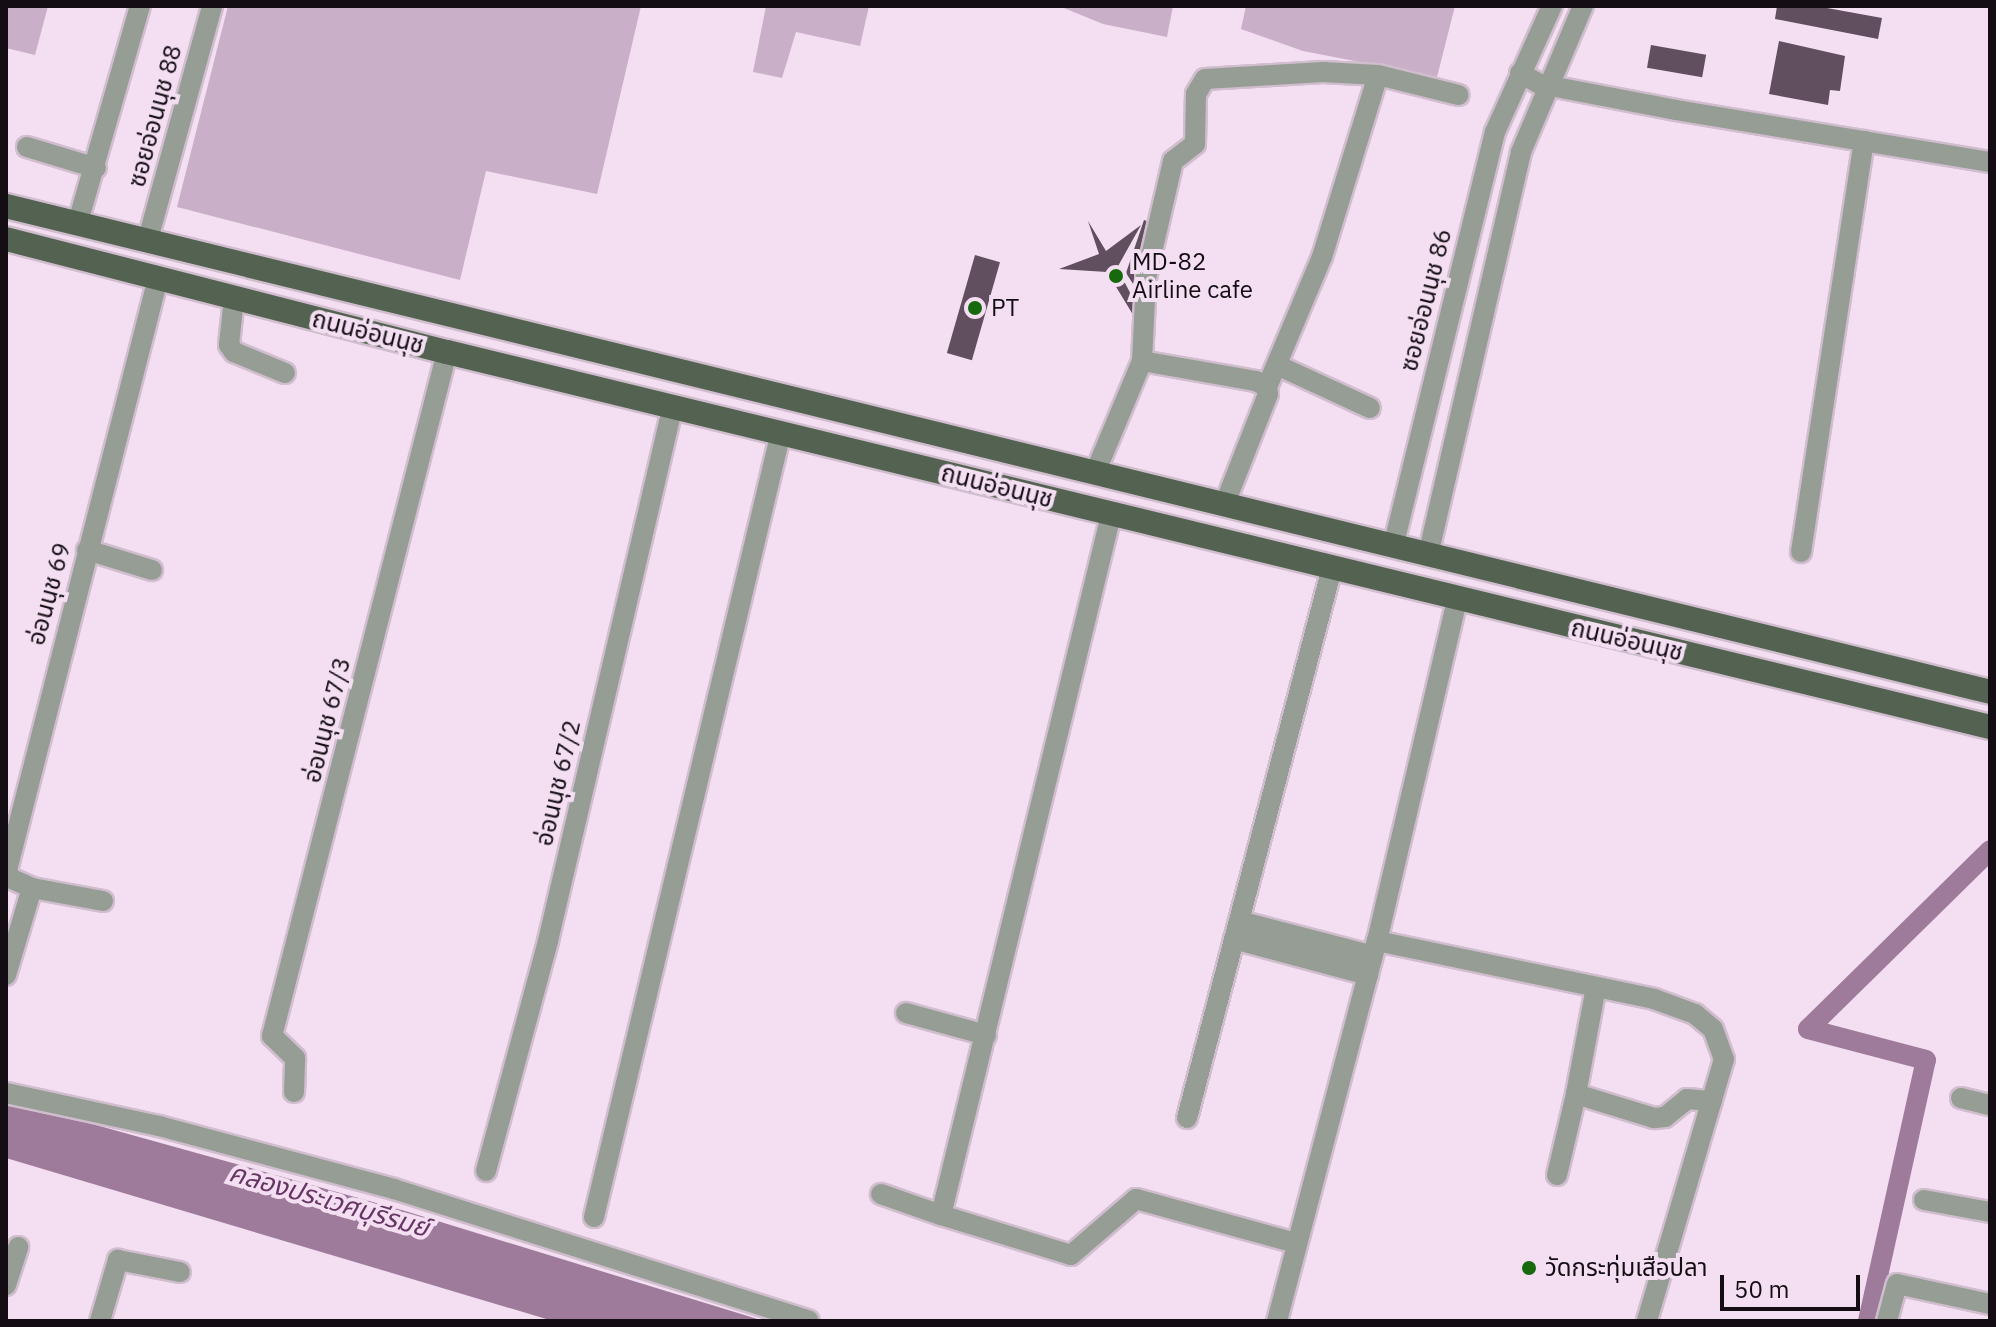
<!DOCTYPE html>
<meta charset="utf-8">
<style>
body{margin:0}
#map{position:relative;width:1996px;height:1327px;overflow:hidden;background:#f4def2;font-family:"IBM Plex Sans","Noto Sans Thai",sans-serif}
div>[style]{position:absolute}
.green>*{inset:0;background:#caafc8}
.water>*{inset:0;background:#9e7b9b}
.canal>*{height:20px;margin:-10px;padding:0 10px;transform-origin:10px;border-radius:10px;background:#9e7b9b}
.building>*{inset:0;background:#614f60;transform-origin:0 0}
.roads{filter:drop-shadow(2px 0 #d0bdce) drop-shadow(-2px 0 #d0bdce) drop-shadow(0 2px #d0bdce) drop-shadow(0 -2px #d0bdce)}
.minor>*{height:20px;margin:-10px;padding:0 10px;transform-origin:10px;border-radius:10px;background:#969d94}
.primary>*{height:24px;margin:-12px;padding:0 12px;transform-origin:12px;border-radius:12px;background:#546252}
.dots>*{width:22px;height:22px;translate:-50% -50%;box-sizing:border-box;border:4px solid #f4def2;border-radius:50%}
span{translate:-50% -50%;white-space:nowrap;text-align:center;line-height:1.15;-webkit-text-stroke:8px #f4def2;paint-order:stroke}
.street-label{font-size:24px;color:#140d14}
.poi-label{font-size:24px;color:#140d14}
.left{translate:0 -50%;text-align:left}
.water-label{font-size:26px;color:#653663;font-style:italic}
.frame{position:absolute;inset:0;border:8px solid #140d14;pointer-events:none}
.scale{position:absolute;left:1720px;top:1275px;width:140px;height:36px;box-sizing:border-box;border:4px solid #140d14;border-top:0;padding-left:10px;font-size:24px;line-height:28px;white-space:nowrap;color:#140d14;-webkit-text-stroke:6px #f4def2;paint-order:stroke}
</style>
<div id="map">
<div class="green">
<div style="clip-path:polygon(6px 6px,48px 6px,35px 55px,6px 48px)"></div>
<div style="clip-path:polygon(228px 6px,641px 6px,597px 194px,486px 171px,460px 280px,177px 207px)"></div>
<div style="clip-path:polygon(766px 6px,869px 6px,860px 46px,796px 32px,782px 78px,753px 72px)"></div>
<div style="clip-path:polygon(1059px 6px,1173px 6px,1167px 37px,1103px 24px)"></div>
<div style="clip-path:polygon(1246px 6px,1455px 6px,1437px 77px,1303px 51px,1241px 29px)"></div>
</div>
<div class="water">
<div style="clip-path:polygon(6px 1100px,405px 1211px,764px 1321px,553px 1321px,6px 1158px)"></div>
</div>
<div class="canal">
<div style="left:1868px;top:1321px;width:267px;rotate:-77.5deg"></div>
<div style="left:1926px;top:1060px;width:122px;rotate:-165.3deg"></div>
<div style="left:1808px;top:1029px;width:255px;rotate:-44.5deg"></div>
</div>
<div class="building">
<div style="clip-path:polygon(1777px 6px,1816px 6px,1882px 18px,1878px 39px,1775px 19px)"></div>
<div style="clip-path:polygon(1779px 41px,1845px 56px,1840px 91px,1830px 90px,1828px 105px,1769px 94px)"></div>
<div style="left:1651px;top:45px;width:56px;height:23px;rotate:10deg"></div>
<div style="clip-path:polygon(1144px 220px,1161px 226px,1153px 272px,1134px 273px,1141px 289px,1133px 304px,1135px 318px,1107px 272px,1059px 269px,1099px 254px,1088px 221px,1106px 251px,1141px 225px,1117px 268px,1134px 300px,1137px 290px,1126px 273px)"></div>
<div style="left:975px;top:255px;width:26px;height:102px;rotate:16deg"></div>
</div>
<div class="roads">
<div class="minor">
<div style="left:1520px;top:73px;width:23px;rotate:29deg"></div>
<div style="left:1540px;top:84px;width:138px;rotate:10.8deg"></div>
<div style="left:1676px;top:110px;width:318px;rotate:9.4deg"></div>
<div style="left:27px;top:147px;width:72px;rotate:16.9deg"></div>
<div style="left:78px;top:222px;width:225px;rotate:-74deg"></div>
<div style="left:148px;top:239px;width:242px;rotate:-74.6deg"></div>
<div style="left:234px;top:298px;width:47px;rotate:96.1deg"></div>
<div style="left:229px;top:345px;width:9px;rotate:54deg"></div>
<div style="left:234px;top:352px;width:55px;rotate:22.4deg"></div>
<div style="left:1142px;top:361px;width:83px;rotate:-87.2deg"></div>
<div style="left:1146px;top:278px;width:120px;rotate:-77deg"></div>
<div style="left:1173px;top:161px;width:28px;rotate:-38deg"></div>
<div style="left:1195px;top:144px;width:50px;rotate:-88.9deg"></div>
<div style="left:1196px;top:94px;width:17px;rotate:-59deg"></div>
<div style="left:1205px;top:79px;width:118px;rotate:-3.4deg"></div>
<div style="left:1323px;top:72px;width:55px;rotate:3.1deg"></div>
<div style="left:1378px;top:75px;width:83px;rotate:13.9deg"></div>
<div style="left:1279px;top:366px;width:100px;rotate:24.8deg"></div>
<div style="left:1267px;top:387px;width:141px;rotate:-67.1deg"></div>
<div style="left:1322px;top:257px;width:190px;rotate:-72.9deg"></div>
<div style="left:1095px;top:473px;width:121px;rotate:-67.2deg"></div>
<div style="left:1142px;top:361px;width:116px;rotate:10deg"></div>
<div style="left:1256px;top:381px;width:13px;rotate:29deg"></div>
<div style="left:1267px;top:387px;width:7px;rotate:82deg"></div>
<div style="left:1268px;top:394px;width:117px;rotate:111.5deg"></div>
<div style="left:1111px;top:515px;width:720px;rotate:103.65deg"></div>
<div style="left:941px;top:1215px;width:136px;rotate:17.1deg"></div>
<div style="left:1071px;top:1255px;width:86px;rotate:-40.7deg"></div>
<div style="left:1136px;top:1199px;width:166px;rotate:15.4deg"></div>
<div style="left:1394px;top:543px;width:423px;rotate:-76.2deg"></div>
<div style="left:1495px;top:132px;width:138px;rotate:-65.7deg"></div>
<div style="left:87px;top:550px;width:68px;rotate:17.1deg"></div>
<div style="left:1429px;top:551px;width:409px;rotate:-77deg"></div>
<div style="left:1521px;top:152px;width:159px;rotate:-67deg"></div>
<div style="left:1801px;top:552px;width:416px;rotate:-81.3deg"></div>
<div style="left:103px;top:901px;width:72px;rotate:-169.6deg"></div>
<div style="left:32px;top:888px;width:24px;rotate:-156deg"></div>
<div style="left:10px;top:878px;width:9px;rotate:-111deg"></div>
<div style="left:7px;top:870px;width:611px;rotate:-75.69deg"></div>
<div style="left:1239px;top:921px;width:138px;rotate:14.6deg"></div>
<div style="left:1234px;top:939px;width:139px;rotate:15deg"></div>
<div style="left:1377px;top:941px;width:283px;rotate:11.8deg"></div>
<div style="left:1654px;top:999px;width:44px;rotate:20.1deg"></div>
<div style="left:1695px;top:1014px;width:23px;rotate:40deg"></div>
<div style="left:1713px;top:1029px;width:32px;rotate:70deg"></div>
<div style="left:1724px;top:1059px;width:273px;rotate:106.4deg"></div>
<div style="left:6px;top:975px;width:91px;rotate:-73.4deg"></div>
<div style="left:1596px;top:987px;width:109px;rotate:100.6deg"></div>
<div style="left:1576px;top:1094px;width:82px;rotate:17.1deg"></div>
<div style="left:1654px;top:1118px;width:11px;rotate:-5deg"></div>
<div style="left:1665px;top:1117px;width:28px;rotate:-39deg"></div>
<div style="left:1687px;top:1099px;width:25px;rotate:5deg"></div>
<div style="left:906px;top:1013px;width:83px;rotate:15.4deg"></div>
<div style="left:294px;top:1092px;width:34px;rotate:-88deg"></div>
<div style="left:295px;top:1058px;width:32px;rotate:-136deg"></div>
<div style="left:272px;top:1036px;width:706px;rotate:-75.65deg"></div>
<div style="left:6px;top:1093px;width:157px;rotate:12.2deg"></div>
<div style="left:159px;top:1126px;width:243px;rotate:15deg"></div>
<div style="left:394px;top:1189px;width:435px;rotate:17.6deg"></div>
<div style="left:1961px;top:1098px;width:30px;rotate:14deg"></div>
<div style="left:1187px;top:1118px;width:569px;rotate:-75.23deg"></div>
<div style="left:486px;top:1171px;width:238px;rotate:-74.9deg"></div>
<div style="left:548px;top:941px;width:550px;rotate:-76.87deg"></div>
<div style="left:1557px;top:1175px;width:83px;rotate:-76.8deg"></div>
<div style="left:881px;top:1194px;width:64px;rotate:19.3deg"></div>
<div style="left:1924px;top:1200px;width:67px;rotate:10.3deg"></div>
<div style="left:594px;top:1217px;width:807px;rotate:-76.6deg"></div>
<div style="left:6px;top:1285px;width:40px;rotate:-72deg"></div>
<div style="left:100px;top:1321px;width:64px;rotate:-73.6deg"></div>
<div style="left:118px;top:1260px;width:63px;rotate:11deg"></div>
<div style="left:1277px;top:1321px;width:393px;rotate:-75.3deg"></div>
<div style="left:1377px;top:941px;width:351px;rotate:-76.8deg"></div>
<div style="left:1887px;top:1321px;width:38px;rotate:-75deg"></div>
<div style="left:1897px;top:1284px;width:95px;rotate:12.1deg"></div>
</div>
<div class="primary">
<div style="left:6px;top:206px;width:2043px;rotate:13.76deg"></div>
<div style="left:6px;top:239px;width:455px;rotate:14.4deg"></div>
<div style="left:447px;top:352px;width:1588px;rotate:13.66deg"></div>
</div>
</div>
<div class="dots">
<div style="left:1116px;top:276px;background:#17690d"></div>
<div style="left:975px;top:308px;background:#17690d"></div>
<div style="left:1529px;top:1268px;background:#17690d"></div>
</div>
<div class="street-label">
<span style="left:155px;top:116px;rotate:-75deg">ซอยอ่อนนุช 88</span>
<span style="left:1426px;top:300px;rotate:-76deg">ซอยอ่อนนุช 86</span>
<span style="left:368px;top:332px;rotate:14deg">ถนนอ่อนนุช</span>
<span style="left:997px;top:486px;rotate:14deg">ถนนอ่อนนุช</span>
<span style="left:49px;top:594px;rotate:-75deg">อ่อนนุช 69</span>
<span style="left:1627px;top:640px;rotate:13deg">ถนนอ่อนนุช</span>
<span style="left:327px;top:720px;rotate:-76deg">อ่อนนุช 67/3</span>
<span style="left:558px;top:783px;rotate:-77deg">อ่อนนุช 67/2</span>
</div>
<div class="poi-label">
<span class="left" style="left:1132px;top:276px">MD-82<br>Airline cafe</span>
<span class="left" style="left:991px;top:308px">PT</span>
<span class="left" style="left:1545px;top:1268px">วัดกระทุ่มเสือปลา</span>
</div>
<div class="water-label">
<span style="left:329px;top:1200px;rotate:16deg">คลองประเวศบุรีรมย์</span>
</div>
<div class="frame"></div>
<div class="scale">50 m</div>
</div>
